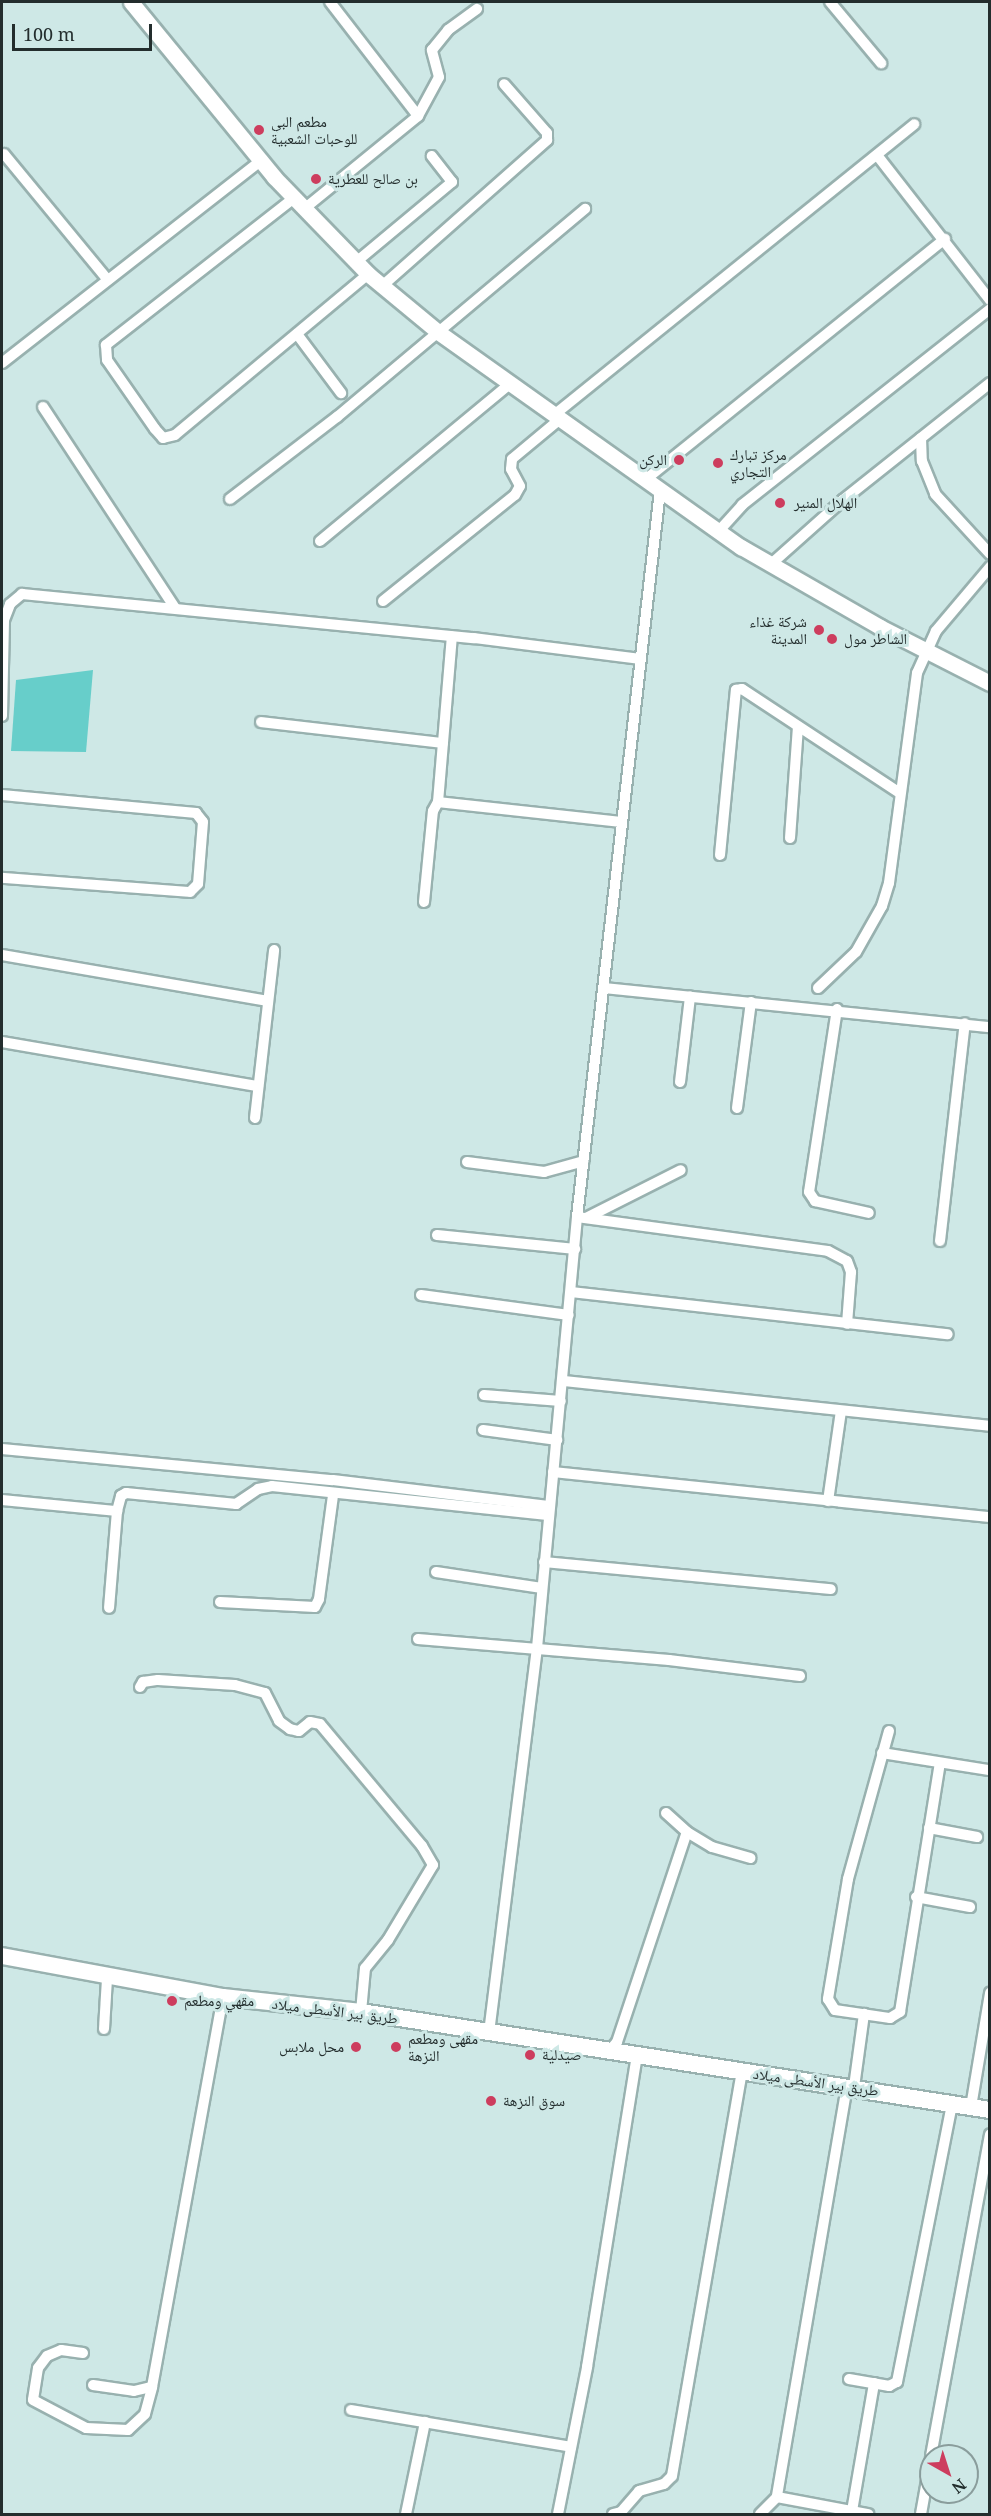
<!DOCTYPE html>
<meta charset="utf-8">
<style>
body{margin:0}
#map{position:relative;width:991px;height:2516px;overflow:hidden;background:#cee8e6;font-family:"Noto Serif","Noto Naskh Arabic",serif}
div>[style]{position:absolute}
.green>*{inset:0;background:#67ceca}
.roads{filter:drop-shadow(2px 0 #98b1af) drop-shadow(-2px 0 #98b1af) drop-shadow(0 2px #98b1af) drop-shadow(0 -2px #98b1af)}
.minor>*{height:10px;margin:-5px;padding:0 5px;transform-origin:5px;border-radius:5px;background:#fff}
.secondary>*{height:15px;margin:-7.5px;padding:0 7.5px;transform-origin:7.5px;border-radius:7.5px;background:#fff}
.primary>*{height:16px;margin:-8px;padding:0 8px;transform-origin:8px;border-radius:8px;background:#fff}
.dots>*{width:16px;height:16px;translate:-50% -50%;box-sizing:border-box;border:3px solid #cee8e6;border-radius:50%}
span{translate:-50% -50%;white-space:nowrap;text-align:center;line-height:1.15;-webkit-text-stroke:6px #cee8e6;paint-order:stroke}
.poi-label{font-size:15px;color:#232d2d}
.left{translate:0 -50%;text-align:left}
.right{translate:-100% -50%;text-align:right}
.street-label{font-size:15px;color:#232d2d}
.frame{position:absolute;inset:0;border:3px solid #232d2d;pointer-events:none}
.north{position:absolute;left:919px;top:2444px;width:60px;height:60px;box-sizing:border-box;background:#cee8e6;border:2px solid #8a9d9c;border-radius:50%;rotate:141deg;font-size:16px;font-weight:700;line-height:24px;text-align:center;color:#232d2d}
.north::after{content:'';display:block;margin:auto;width:21px;height:27px;background:#cd3d5e;clip-path:polygon(50% 0,100% 100%,50% 72%,0 100%)}
.scale{position:absolute;left:12px;top:24px;width:140px;height:27px;box-sizing:border-box;border:3px solid #232d2d;border-top:0;padding-left:8px;font-size:18px;line-height:21px;white-space:nowrap;color:#232d2d;-webkit-text-stroke:4px #cee8e6;paint-order:stroke}
</style>
<div id="map">
<div class="green">
<div style="clip-path:polygon(93px 670px,86px 752px,11px 751px,16px 680px)"></div>
</div>
<div class="roads">
<div class="minor">
<div style="left:330px;top:2px;width:144px;rotate:52.3deg"></div>
<div style="left:830px;top:2px;width:80px;rotate:50.1deg"></div>
<div style="left:4px;top:154px;width:163px;rotate:50.5deg"></div>
<div style="left:877px;top:155px;width:184px;rotate:52.1deg"></div>
<div style="left:294px;top:198px;width:239px;rotate:142deg"></div>
<div style="left:106px;top:345px;width:15px;rotate:86deg"></div>
<div style="left:107px;top:360px;width:84px;rotate:55.2deg"></div>
<div style="left:155px;top:429px;width:12px;rotate:48deg"></div>
<div style="left:163px;top:438px;width:12px;rotate:-14deg"></div>
<div style="left:175px;top:435px;width:251px;rotate:-39.8deg"></div>
<div style="left:304px;top:209px;width:147px;rotate:-39.2deg"></div>
<div style="left:418px;top:116px;width:44px;rotate:-61.7deg"></div>
<div style="left:439px;top:77px;width:28px;rotate:-105deg"></div>
<div style="left:432px;top:50px;width:26px;rotate:-51deg"></div>
<div style="left:448px;top:30px;width:36px;rotate:-36deg"></div>
<div style="left:356px;top:262px;width:125px;rotate:-39.8deg"></div>
<div style="left:452px;top:182px;width:33px;rotate:-128deg"></div>
<div style="left:381px;top:287px;width:222px;rotate:-41.5deg"></div>
<div style="left:547px;top:140px;width:7px;rotate:-90deg"></div>
<div style="left:547px;top:133px;width:65px;rotate:-131.3deg"></div>
<div style="left:297px;top:334px;width:74px;rotate:53.3deg"></div>
<div style="left:2px;top:363px;width:328px;rotate:-38deg"></div>
<div style="left:43px;top:407px;width:240px;rotate:56.7deg"></div>
<div style="left:554px;top:415px;width:463px;rotate:-38.9deg"></div>
<div style="left:921px;top:438px;width:23px;rotate:88deg"></div>
<div style="left:922px;top:461px;width:35px;rotate:68deg"></div>
<div style="left:935px;top:494px;width:81px;rotate:47.5deg"></div>
<div style="left:645px;top:480px;width:385px;rotate:-38.8deg"></div>
<div style="left:230px;top:499px;width:135px;rotate:-37.5deg"></div>
<div style="left:337px;top:417px;width:324px;rotate:-40deg"></div>
<div style="left:718px;top:532px;width:36px;rotate:-48deg"></div>
<div style="left:742px;top:505px;width:316px;rotate:-38.3deg"></div>
<div style="left:320px;top:541px;width:246px;rotate:-39.6deg"></div>
<div style="left:770px;top:565px;width:98px;rotate:-41.7deg"></div>
<div style="left:843px;top:500px;width:188px;rotate:-38.5deg"></div>
<div style="left:383px;top:601px;width:169px;rotate:-38.8deg"></div>
<div style="left:515px;top:495px;width:10px;rotate:-61deg"></div>
<div style="left:520px;top:486px;width:19px;rotate:-118deg"></div>
<div style="left:511px;top:469px;width:10px;rotate:-84deg"></div>
<div style="left:512px;top:459px;width:62px;rotate:-39.8deg"></div>
<div style="left:2px;top:716px;width:96px;rotate:-88.8deg"></div>
<div style="left:4px;top:620px;width:17px;rotate:-69deg"></div>
<div style="left:10px;top:604px;width:16px;rotate:-40deg"></div>
<div style="left:22px;top:594px;width:454px;rotate:5.6deg"></div>
<div style="left:474px;top:638px;width:167px;rotate:7.2deg"></div>
<div style="left:261px;top:722px;width:183px;rotate:6.6deg"></div>
<div style="left:2px;top:795px;width:195px;rotate:5.3deg"></div>
<div style="left:196px;top:813px;width:11px;rotate:52deg"></div>
<div style="left:203px;top:822px;width:62px;rotate:94.6deg"></div>
<div style="left:198px;top:884px;width:11px;rotate:135deg"></div>
<div style="left:190px;top:892px;width:189px;rotate:-175.7deg"></div>
<div style="left:438px;top:802px;width:184px;rotate:6.2deg"></div>
<div style="left:790px;top:838px;width:111px;rotate:-85.9deg"></div>
<div style="left:720px;top:855px;width:166px;rotate:-84.5deg"></div>
<div style="left:736px;top:690px;width:6px;rotate:-9deg"></div>
<div style="left:742px;top:689px;width:189px;rotate:33.4deg"></div>
<div style="left:424px;top:902px;width:91px;rotate:-84.4deg"></div>
<div style="left:433px;top:811px;width:10px;rotate:-61deg"></div>
<div style="left:438px;top:802px;width:166px;rotate:-85.2deg"></div>
<div style="left:2px;top:955px;width:270px;rotate:9.8deg"></div>
<div style="left:604px;top:988px;width:388px;rotate:5.8deg"></div>
<div style="left:818px;top:988px;width:52px;rotate:-43.5deg"></div>
<div style="left:856px;top:952px;width:53px;rotate:-60.5deg"></div>
<div style="left:882px;top:906px;width:24px;rotate:-73deg"></div>
<div style="left:889px;top:883px;width:212px;rotate:-82.4deg"></div>
<div style="left:917px;top:673px;width:46px;rotate:-65.7deg"></div>
<div style="left:936px;top:631px;width:84px;rotate:-49.8deg"></div>
<div style="left:837px;top:1009px;width:185px;rotate:98.7deg"></div>
<div style="left:809px;top:1192px;width:11px;rotate:56deg"></div>
<div style="left:815px;top:1201px;width:55px;rotate:12.5deg"></div>
<div style="left:2px;top:1042px;width:260px;rotate:9.8deg"></div>
<div style="left:680px;top:1082px;width:86px;rotate:-83.3deg"></div>
<div style="left:737px;top:1108px;width:107px;rotate:-82.5deg"></div>
<div style="left:255px;top:1118px;width:169px;rotate:-83.5deg"></div>
<div style="left:467px;top:1162px;width:78px;rotate:7.4deg"></div>
<div style="left:544px;top:1172px;width:41px;rotate:-15.4deg"></div>
<div style="left:577px;top:1217px;width:253px;rotate:7.7deg"></div>
<div style="left:828px;top:1251px;width:21px;rotate:28deg"></div>
<div style="left:847px;top:1261px;width:12px;rotate:70deg"></div>
<div style="left:851px;top:1272px;width:52px;rotate:94.4deg"></div>
<div style="left:586px;top:1218px;width:106px;rotate:-26.8deg"></div>
<div style="left:437px;top:1235px;width:139px;rotate:5.8deg"></div>
<div style="left:940px;top:1241px;width:219px;rotate:-83.5deg"></div>
<div style="left:571px;top:1292px;width:379px;rotate:6.4deg"></div>
<div style="left:421px;top:1295px;width:149px;rotate:7.7deg"></div>
<div style="left:564px;top:1381px;width:428px;rotate:6deg"></div>
<div style="left:484px;top:1395px;width:77px;rotate:4.5deg"></div>
<div style="left:483px;top:1430px;width:75px;rotate:7.7deg"></div>
<div style="left:2px;top:1449px;width:332px;rotate:5.4deg"></div>
<div style="left:333px;top:1480px;width:217px;rotate:6.9deg"></div>
<div style="left:553px;top:1472px;width:439px;rotate:5.9deg"></div>
<div style="left:2px;top:1500px;width:116px;rotate:5.5deg"></div>
<div style="left:117px;top:1511px;width:97px;rotate:94.7deg"></div>
<div style="left:828px;top:1501px;width:91px;rotate:-81.8deg"></div>
<div style="left:117px;top:1511px;width:16px;rotate:-75deg"></div>
<div style="left:121px;top:1496px;width:6px;rotate:-31deg"></div>
<div style="left:126px;top:1493px;width:111px;rotate:5.7deg"></div>
<div style="left:236px;top:1504px;width:27px;rotate:-34deg"></div>
<div style="left:258px;top:1489px;width:14px;rotate:-12deg"></div>
<div style="left:272px;top:1486px;width:277px;rotate:6deg"></div>
<div style="left:544px;top:1562px;width:288px;rotate:5.4deg"></div>
<div style="left:436px;top:1572px;width:107px;rotate:8.6deg"></div>
<div style="left:220px;top:1602px;width:95px;rotate:3deg"></div>
<div style="left:315px;top:1607px;width:9px;rotate:-63deg"></div>
<div style="left:319px;top:1599px;width:105px;rotate:-82.3deg"></div>
<div style="left:418px;top:1639px;width:252px;rotate:4.8deg"></div>
<div style="left:669px;top:1660px;width:132px;rotate:7deg"></div>
<div style="left:140px;top:1687px;width:6px;rotate:-59deg"></div>
<div style="left:143px;top:1682px;width:15px;rotate:-8deg"></div>
<div style="left:158px;top:1680px;width:77px;rotate:3.7deg"></div>
<div style="left:235px;top:1685px;width:31px;rotate:15deg"></div>
<div style="left:265px;top:1693px;width:31px;rotate:63deg"></div>
<div style="left:279px;top:1721px;width:14px;rotate:36deg"></div>
<div style="left:290px;top:1729px;width:9px;rotate:13deg"></div>
<div style="left:299px;top:1731px;width:14px;rotate:-39deg"></div>
<div style="left:310px;top:1722px;width:10px;rotate:11deg"></div>
<div style="left:320px;top:1724px;width:159px;rotate:50.1deg"></div>
<div style="left:422px;top:1846px;width:22px;rotate:60deg"></div>
<div style="left:433px;top:1865px;width:87px;rotate:121deg"></div>
<div style="left:388px;top:1940px;width:36px;rotate:129deg"></div>
<div style="left:365px;top:1968px;width:44px;rotate:95.2deg"></div>
<div style="left:889px;top:1731px;width:154px;rotate:105.5deg"></div>
<div style="left:848px;top:1879px;width:122px;rotate:99.5deg"></div>
<div style="left:828px;top:1999px;width:13px;rotate:58deg"></div>
<div style="left:835px;top:2010px;width:56px;rotate:8.3deg"></div>
<div style="left:890px;top:2018px;width:12px;rotate:-31deg"></div>
<div style="left:900px;top:2012px;width:252px;rotate:-80.9deg"></div>
<div style="left:882px;top:1753px;width:107px;rotate:9.1deg"></div>
<div style="left:666px;top:1813px;width:28px;rotate:42deg"></div>
<div style="left:687px;top:1832px;width:29px;rotate:31deg"></div>
<div style="left:712px;top:1847px;width:40px;rotate:16deg"></div>
<div style="left:929px;top:1828px;width:49px;rotate:10.6deg"></div>
<div style="left:916px;top:1897px;width:55px;rotate:10.5deg"></div>
<div style="left:104px;top:2029px;width:51px;rotate:-86.6deg"></div>
<div style="left:489px;top:2033px;width:388px;rotate:-82.9deg"></div>
<div style="left:537px;top:1648px;width:433px;rotate:-84.7deg"></div>
<div style="left:577px;top:1217px;width:731px;rotate:-83.48deg"></div>
<div style="left:609px;top:2051px;width:12px;rotate:-48deg"></div>
<div style="left:617px;top:2042px;width:221px;rotate:-71.6deg"></div>
<div style="left:847px;top:2086px;width:417px;rotate:99.7deg"></div>
<div style="left:777px;top:2497px;width:93px;rotate:10.6deg"></div>
<div style="left:854px;top:2087px;width:74px;rotate:-82.2deg"></div>
<div style="left:971px;top:2107px;width:116px;rotate:-80.5deg"></div>
<div style="left:83px;top:2353px;width:22px;rotate:-172deg"></div>
<div style="left:61px;top:2350px;width:15px;rotate:157deg"></div>
<div style="left:47px;top:2356px;width:15px;rotate:127deg"></div>
<div style="left:38px;top:2368px;width:32px;rotate:99deg"></div>
<div style="left:33px;top:2400px;width:60px;rotate:27.8deg"></div>
<div style="left:86px;top:2428px;width:42px;rotate:2.7deg"></div>
<div style="left:128px;top:2430px;width:23px;rotate:-43deg"></div>
<div style="left:145px;top:2414px;width:28px;rotate:-75deg"></div>
<div style="left:152px;top:2387px;width:396px;rotate:-79.7deg"></div>
<div style="left:849px;top:2379px;width:41px;rotate:9.9deg"></div>
<div style="left:889px;top:2386px;width:9px;rotate:-27deg"></div>
<div style="left:897px;top:2382px;width:283px;rotate:-78.8deg"></div>
<div style="left:93px;top:2385px;width:41px;rotate:8.3deg"></div>
<div style="left:134px;top:2391px;width:18px;rotate:-13deg"></div>
<div style="left:351px;top:2410px;width:223px;rotate:9.5deg"></div>
<div style="left:931px;top:2456px;width:327px;rotate:-79.6deg"></div>
<div style="left:852px;top:2511px;width:130px;rotate:-80.2deg"></div>
<div style="left:406px;top:2514px;width:94px;rotate:-78.3deg"></div>
<div style="left:558px;top:2514px;width:150px;rotate:-78.8deg"></div>
<div style="left:587px;top:2367px;width:317px;rotate:-80.9deg"></div>
<div style="left:613px;top:2514px;width:8px;rotate:-14deg"></div>
<div style="left:621px;top:2512px;width:28px;rotate:-49deg"></div>
<div style="left:639px;top:2491px;width:26px;rotate:-16deg"></div>
<div style="left:664px;top:2484px;width:11px;rotate:-45deg"></div>
<div style="left:672px;top:2476px;width:410px;rotate:-80.2deg"></div>
<div style="left:760px;top:2514px;width:24px;rotate:-45deg"></div>
<div style="left:921px;top:2514px;width:57px;rotate:-79.9deg"></div>
</div>
<div class="secondary">
<div style="left:131px;top:2px;width:226px;rotate:50.7deg"></div>
<div style="left:274px;top:177px;width:135px;rotate:45.9deg"></div>
<div style="left:368px;top:274px;width:91px;rotate:39.6deg"></div>
<div style="left:438px;top:332px;width:372px;rotate:35.4deg"></div>
<div style="left:741px;top:547px;width:160px;rotate:29.9deg"></div>
<div style="left:880px;top:627px;width:123px;rotate:27deg"></div>
</div>
<div class="primary">
<div style="left:2px;top:1956px;width:225px;rotate:10.5deg"></div>
<div style="left:223px;top:1997px;width:139px;rotate:6.2deg"></div>
<div style="left:361px;top:2012px;width:637px;rotate:8.86deg"></div>
</div>
</div>
<div class="dots">
<div style="left:259px;top:130px;background:#cd3d5e"></div>
<div style="left:316px;top:179px;background:#cd3d5e"></div>
<div style="left:679px;top:460px;background:#cd3d5e"></div>
<div style="left:718px;top:463px;background:#cd3d5e"></div>
<div style="left:780px;top:503px;background:#cd3d5e"></div>
<div style="left:819px;top:630px;background:#cd3d5e"></div>
<div style="left:832px;top:639px;background:#cd3d5e"></div>
<div style="left:172px;top:2001px;background:#cd3d5e"></div>
<div style="left:356px;top:2047px;background:#cd3d5e"></div>
<div style="left:396px;top:2047px;background:#cd3d5e"></div>
<div style="left:530px;top:2055px;background:#cd3d5e"></div>
<div style="left:491px;top:2101px;background:#cd3d5e"></div>
</div>
<div class="poi-label">
<span class="left" style="left:271px;top:130px">مطعم البي<br>للوحبات الشعبية</span>
<span class="left" style="left:328px;top:179px">بن صالح للعطرية</span>
<span class="left" style="left:730px;top:463px">مركز تبارك<br>التجاري</span>
<span class="right" style="left:667px;top:460px">الركن</span>
<span class="left" style="left:794px;top:503px">الهلال المنير</span>
<span class="right" style="left:807px;top:630px">شركة غذاء<br>المدينة</span>
<span class="left" style="left:844px;top:639px">الشاطر مول</span>
<span class="left" style="left:184px;top:2001px">مقهي ومطعم</span>
<span class="left" style="left:408px;top:2047px">مقهى ومطعم<br>النزهة</span>
<span class="right" style="left:344px;top:2047px">محل ملابس</span>
<span class="left" style="left:542px;top:2055px">صيدلية</span>
<span class="left" style="left:503px;top:2101px">سوق النزهة</span>
</div>
<div class="street-label">
<span style="left:335px;top:2011px;rotate:7deg">طريق بير الأسطى ميلاد</span>
<span style="left:816px;top:2082px;rotate:8deg">طريق بير الأسطى ميلاد</span>
</div>
<div class="frame"></div>
<div class="north">N</div>
<div class="scale">100 m</div>
</div>
